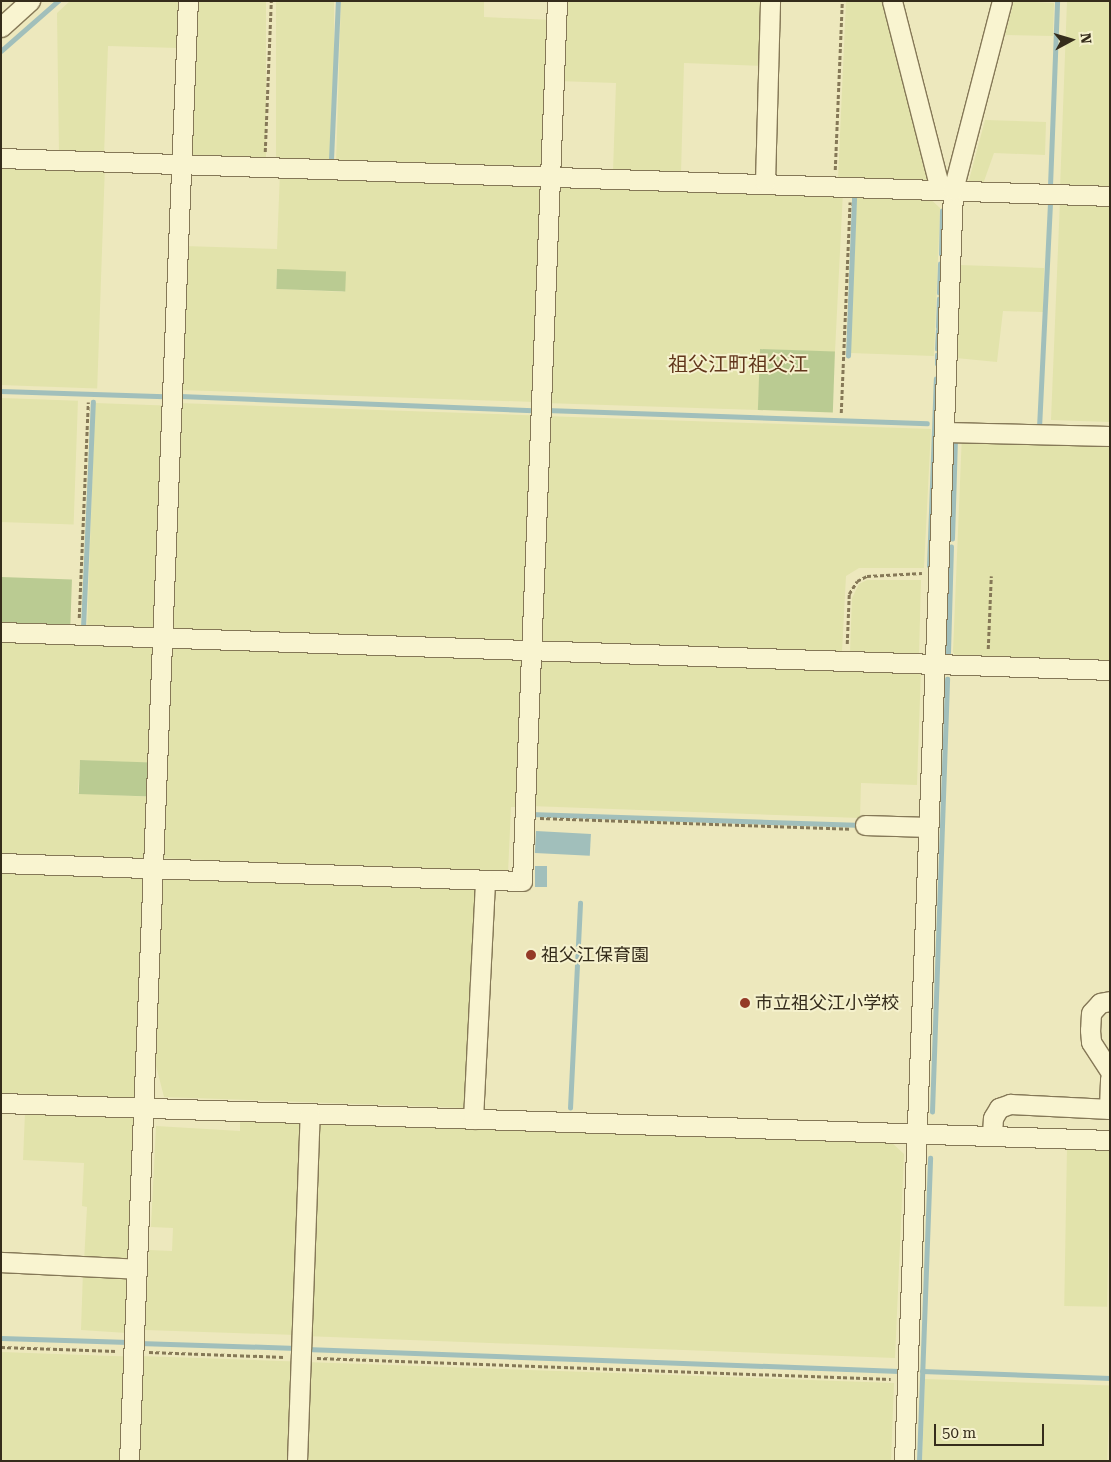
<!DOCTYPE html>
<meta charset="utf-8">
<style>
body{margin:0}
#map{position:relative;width:1111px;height:1462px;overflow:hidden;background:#ede8bd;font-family:"Roboto Serif","Noto Sans JP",serif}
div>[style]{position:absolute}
.farmland>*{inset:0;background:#e2e3ab;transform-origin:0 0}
.green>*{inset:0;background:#bacb92;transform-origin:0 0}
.water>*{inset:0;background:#a1bfbb;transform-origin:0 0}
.stream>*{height:4.5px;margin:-2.25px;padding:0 2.25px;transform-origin:2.25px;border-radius:2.25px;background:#a1bfbb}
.path>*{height:2.5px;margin-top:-1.25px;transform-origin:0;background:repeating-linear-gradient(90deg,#857857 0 4px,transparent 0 6.5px)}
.roads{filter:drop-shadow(1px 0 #857857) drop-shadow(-1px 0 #857857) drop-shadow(0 1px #857857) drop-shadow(0 -1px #857857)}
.minor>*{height:19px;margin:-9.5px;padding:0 9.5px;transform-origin:9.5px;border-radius:9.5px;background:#f9f4d0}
.dots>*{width:14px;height:14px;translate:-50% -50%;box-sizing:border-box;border:2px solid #f5f1cd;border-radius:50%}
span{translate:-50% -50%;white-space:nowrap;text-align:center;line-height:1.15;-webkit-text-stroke:4px #f5f1cd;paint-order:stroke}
.poi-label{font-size:18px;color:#352c1b}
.left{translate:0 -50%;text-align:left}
.quarter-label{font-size:20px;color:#61361b}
.frame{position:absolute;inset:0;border:2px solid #352c1b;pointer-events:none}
.north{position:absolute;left:1046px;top:15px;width:50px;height:50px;-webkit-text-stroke:4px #f5f1cd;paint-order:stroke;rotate:84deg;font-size:14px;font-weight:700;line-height:20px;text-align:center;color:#352c1b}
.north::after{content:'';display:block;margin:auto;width:18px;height:22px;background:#352c1b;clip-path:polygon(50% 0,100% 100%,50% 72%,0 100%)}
.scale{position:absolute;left:934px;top:1424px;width:110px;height:22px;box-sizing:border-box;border:2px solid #352c1b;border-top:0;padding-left:6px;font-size:15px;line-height:18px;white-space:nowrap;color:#352c1b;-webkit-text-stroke:4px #f5f1cd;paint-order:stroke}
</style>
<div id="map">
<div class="farmland">
<div style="clip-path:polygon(70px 1px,180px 1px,178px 48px,108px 46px,104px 155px,59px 154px,57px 13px)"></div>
<div style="left:193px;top:1px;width:73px;height:156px"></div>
<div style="left:276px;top:1px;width:58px;height:159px"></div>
<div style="clip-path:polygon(341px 1px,484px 1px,484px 17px,552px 20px,542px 170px,336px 163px)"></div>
<div style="clip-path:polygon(560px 1px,765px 1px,765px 66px,684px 63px,681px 174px,613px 172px,616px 83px,557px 81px)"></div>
<div style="clip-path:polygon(846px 1px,883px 1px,927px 181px,838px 179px)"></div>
<div style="clip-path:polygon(1014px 1px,1054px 3px,1053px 36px,1005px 35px)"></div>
<div style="clip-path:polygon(1067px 1px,1110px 1px,1110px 190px,1060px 189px)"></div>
<div style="clip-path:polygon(985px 120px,1046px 122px,1045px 155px,994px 153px,983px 184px,968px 184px)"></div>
<div style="left:1px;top:163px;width:104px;height:222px;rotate:2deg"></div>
<div style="clip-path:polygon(evenodd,280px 171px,543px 180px,535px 402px,179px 390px,184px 246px,277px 249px,280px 171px,277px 269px,345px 292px,276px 289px,277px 269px)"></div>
<div style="clip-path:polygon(553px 184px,843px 191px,835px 352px,761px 349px,758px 410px,545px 403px)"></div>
<div style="clip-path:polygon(857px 192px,926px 195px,940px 208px,934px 356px,850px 353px)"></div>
<div style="clip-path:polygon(1060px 200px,1110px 202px,1110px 422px,1051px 420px)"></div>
<div style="clip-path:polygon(959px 265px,1044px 268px,1043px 312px,1003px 311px,997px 362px,956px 358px)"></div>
<div style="left:1px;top:398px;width:77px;height:124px;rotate:2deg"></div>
<div style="left:95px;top:403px;width:69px;height:227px;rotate:2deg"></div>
<div style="left:178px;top:403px;width:357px;height:228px;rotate:2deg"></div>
<div style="clip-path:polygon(544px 416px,931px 429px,924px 568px,859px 568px,846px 576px,842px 652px,535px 643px)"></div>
<div style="clip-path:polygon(962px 434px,1110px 439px,1110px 664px,957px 659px,953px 652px)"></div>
<div style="clip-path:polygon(867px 580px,921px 580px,919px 655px,850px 653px,852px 598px,859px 584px)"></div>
<div style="clip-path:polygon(1px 639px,153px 643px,151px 763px,80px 760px,78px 793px,150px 797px,147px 860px,1px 854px)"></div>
<div style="clip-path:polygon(169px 646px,524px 655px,518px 807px,511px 807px,508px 873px,160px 858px)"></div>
<div style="clip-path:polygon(535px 655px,921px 668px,917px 785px,861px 783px,860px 818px,530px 806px)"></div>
<div style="left:1px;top:870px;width:143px;height:223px;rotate:2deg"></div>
<div style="clip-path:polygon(159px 875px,479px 887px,468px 1108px,164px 1097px,153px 1054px)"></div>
<div style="clip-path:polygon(25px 1113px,135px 1118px,128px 1259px,84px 1262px,87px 1207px,82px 1206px,84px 1163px,23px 1160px)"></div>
<div style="clip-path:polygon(240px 1118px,304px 1121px,297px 1335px,145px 1330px,149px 1250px,172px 1251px,173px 1228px,151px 1227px,156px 1126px,240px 1131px)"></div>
<div style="clip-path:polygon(314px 1122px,891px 1142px,904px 1154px,895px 1358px,304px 1336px)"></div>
<div style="left:1067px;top:1147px;width:43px;height:159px;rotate:1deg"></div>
<div style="clip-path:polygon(83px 1271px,123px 1273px,130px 1279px,127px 1333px,81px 1330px)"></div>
<div style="left:1px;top:1352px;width:126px;height:109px;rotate:2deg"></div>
<div style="left:139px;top:1356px;width:156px;height:105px;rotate:2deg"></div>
<div style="clip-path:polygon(305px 1362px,894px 1383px,891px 1461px,302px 1461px)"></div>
<div style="left:925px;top:1379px;width:185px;height:82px;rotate:2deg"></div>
</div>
<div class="green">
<div style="left:277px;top:269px;width:69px;height:20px;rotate:2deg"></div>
<div style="left:760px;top:349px;width:75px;height:61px;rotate:2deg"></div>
<div style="left:1px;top:577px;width:71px;height:50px;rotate:2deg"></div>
<div style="left:80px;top:760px;width:71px;height:34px;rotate:2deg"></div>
</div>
<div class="water">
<div style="left:536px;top:831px;width:55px;height:22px;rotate:3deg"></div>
<div style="left:535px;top:866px;width:12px;height:21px"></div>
</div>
<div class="stream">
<div style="left:1px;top:51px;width:76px;rotate:-41.3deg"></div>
<div style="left:331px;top:160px;width:159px;rotate:-87.5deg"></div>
<div style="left:1050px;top:186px;width:185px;rotate:-87.8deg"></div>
<div style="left:941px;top:254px;width:43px;rotate:-88.7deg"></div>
<div style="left:939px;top:293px;width:29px;rotate:-88deg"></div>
<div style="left:938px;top:327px;width:28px;rotate:-88deg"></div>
<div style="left:937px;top:349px;width:18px;rotate:-87deg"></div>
<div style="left:848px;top:356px;width:159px;rotate:-87.8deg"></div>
<div style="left:937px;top:364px;width:9px;rotate:-90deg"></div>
<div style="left:1px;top:391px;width:163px;rotate:1.8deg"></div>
<div style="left:180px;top:396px;width:353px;rotate:2.3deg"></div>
<div style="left:546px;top:410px;width:381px;rotate:2deg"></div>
<div style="left:1039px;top:428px;width:226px;rotate:-87.2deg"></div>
<div style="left:952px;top:539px;width:102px;rotate:-88.3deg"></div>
<div style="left:929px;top:566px;width:187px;rotate:-87.9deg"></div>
<div style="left:83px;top:628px;width:226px;rotate:-87.5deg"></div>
<div style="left:948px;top:653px;width:106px;rotate:-88.4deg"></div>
<div style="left:530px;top:814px;width:325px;rotate:1.9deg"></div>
<div style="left:570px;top:1108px;width:205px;rotate:-87.2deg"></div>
<div style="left:932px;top:1112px;width:433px;rotate:-88deg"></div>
<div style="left:1px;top:1338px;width:127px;rotate:1.8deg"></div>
<div style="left:139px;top:1343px;width:157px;rotate:1.8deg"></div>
<div style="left:306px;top:1349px;width:593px;rotate:2.12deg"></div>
<div style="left:922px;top:1371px;width:188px;rotate:2.1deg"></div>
<div style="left:919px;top:1461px;width:303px;rotate:-87.9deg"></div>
</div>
<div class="path">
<div style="left:265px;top:152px;width:151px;rotate:-87.7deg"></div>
<div style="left:835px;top:170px;width:169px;rotate:-87.6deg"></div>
<div style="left:841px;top:413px;width:211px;rotate:-87.6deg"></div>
<div style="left:79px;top:618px;width:216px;rotate:-87.6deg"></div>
<div style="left:847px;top:644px;width:50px;rotate:-87.7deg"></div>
<div style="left:849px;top:594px;width:15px;rotate:-58deg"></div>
<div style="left:857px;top:581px;width:11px;rotate:-27deg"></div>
<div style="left:867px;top:576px;width:55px;rotate:-3.1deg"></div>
<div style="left:988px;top:649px;width:73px;rotate:-87.6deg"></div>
<div style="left:540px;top:818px;width:310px;rotate:2deg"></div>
<div style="left:1px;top:1347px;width:115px;rotate:2deg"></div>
<div style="left:149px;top:1352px;width:135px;rotate:2.1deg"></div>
<div style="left:317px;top:1358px;width:574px;rotate:2.1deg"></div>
</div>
<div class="roads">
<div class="minor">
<div style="left:892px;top:1px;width:194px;rotate:75.7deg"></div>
<div style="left:1px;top:27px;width:39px;rotate:-42deg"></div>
<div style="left:1px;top:158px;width:1110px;rotate:1.96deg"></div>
<div style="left:765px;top:182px;width:181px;rotate:-88.4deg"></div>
<div style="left:945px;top:432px;width:165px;rotate:1.4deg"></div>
<div style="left:1px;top:632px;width:1110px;rotate:1.96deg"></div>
<div style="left:865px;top:825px;width:63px;rotate:1.8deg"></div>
<div style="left:1px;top:863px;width:521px;rotate:1.98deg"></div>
<div style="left:522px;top:881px;width:881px;rotate:-87.72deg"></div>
<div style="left:1110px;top:1001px;width:10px;rotate:169deg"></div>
<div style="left:1100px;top:1003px;width:13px;rotate:132deg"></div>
<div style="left:1091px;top:1013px;width:17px;rotate:93deg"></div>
<div style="left:1090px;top:1030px;width:12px;rotate:85deg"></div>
<div style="left:1091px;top:1042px;width:35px;rotate:57deg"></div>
<div style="left:1px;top:1103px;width:1110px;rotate:1.91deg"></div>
<div style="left:1109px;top:1109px;width:31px;rotate:-88deg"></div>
<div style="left:473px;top:1119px;width:239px;rotate:-87.1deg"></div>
<div style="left:992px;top:1136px;width:18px;rotate:-87deg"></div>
<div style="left:993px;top:1118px;width:12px;rotate:-59deg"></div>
<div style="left:999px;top:1108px;width:12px;rotate:-20deg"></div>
<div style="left:1010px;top:1104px;width:100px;rotate:2.9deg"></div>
<div style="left:1px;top:1262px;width:136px;rotate:2.9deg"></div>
<div style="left:129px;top:1461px;width:1461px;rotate:-87.69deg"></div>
<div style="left:297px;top:1461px;width:347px;rotate:-87.9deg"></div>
<div style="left:904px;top:1461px;width:1272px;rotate:-87.79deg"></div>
<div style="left:953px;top:190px;width:195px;rotate:-75.5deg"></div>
</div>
</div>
<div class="dots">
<div style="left:531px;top:955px;background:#943a27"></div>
<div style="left:745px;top:1003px;background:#943a27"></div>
</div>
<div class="poi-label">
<span class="left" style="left:541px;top:955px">祖父江保育園</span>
<span class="left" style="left:755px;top:1003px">市立祖父江小学校</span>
</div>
<div class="quarter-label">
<span style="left:738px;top:364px">祖父江町祖父江</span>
</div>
<div class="frame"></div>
<div class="north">N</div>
<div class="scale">50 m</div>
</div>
